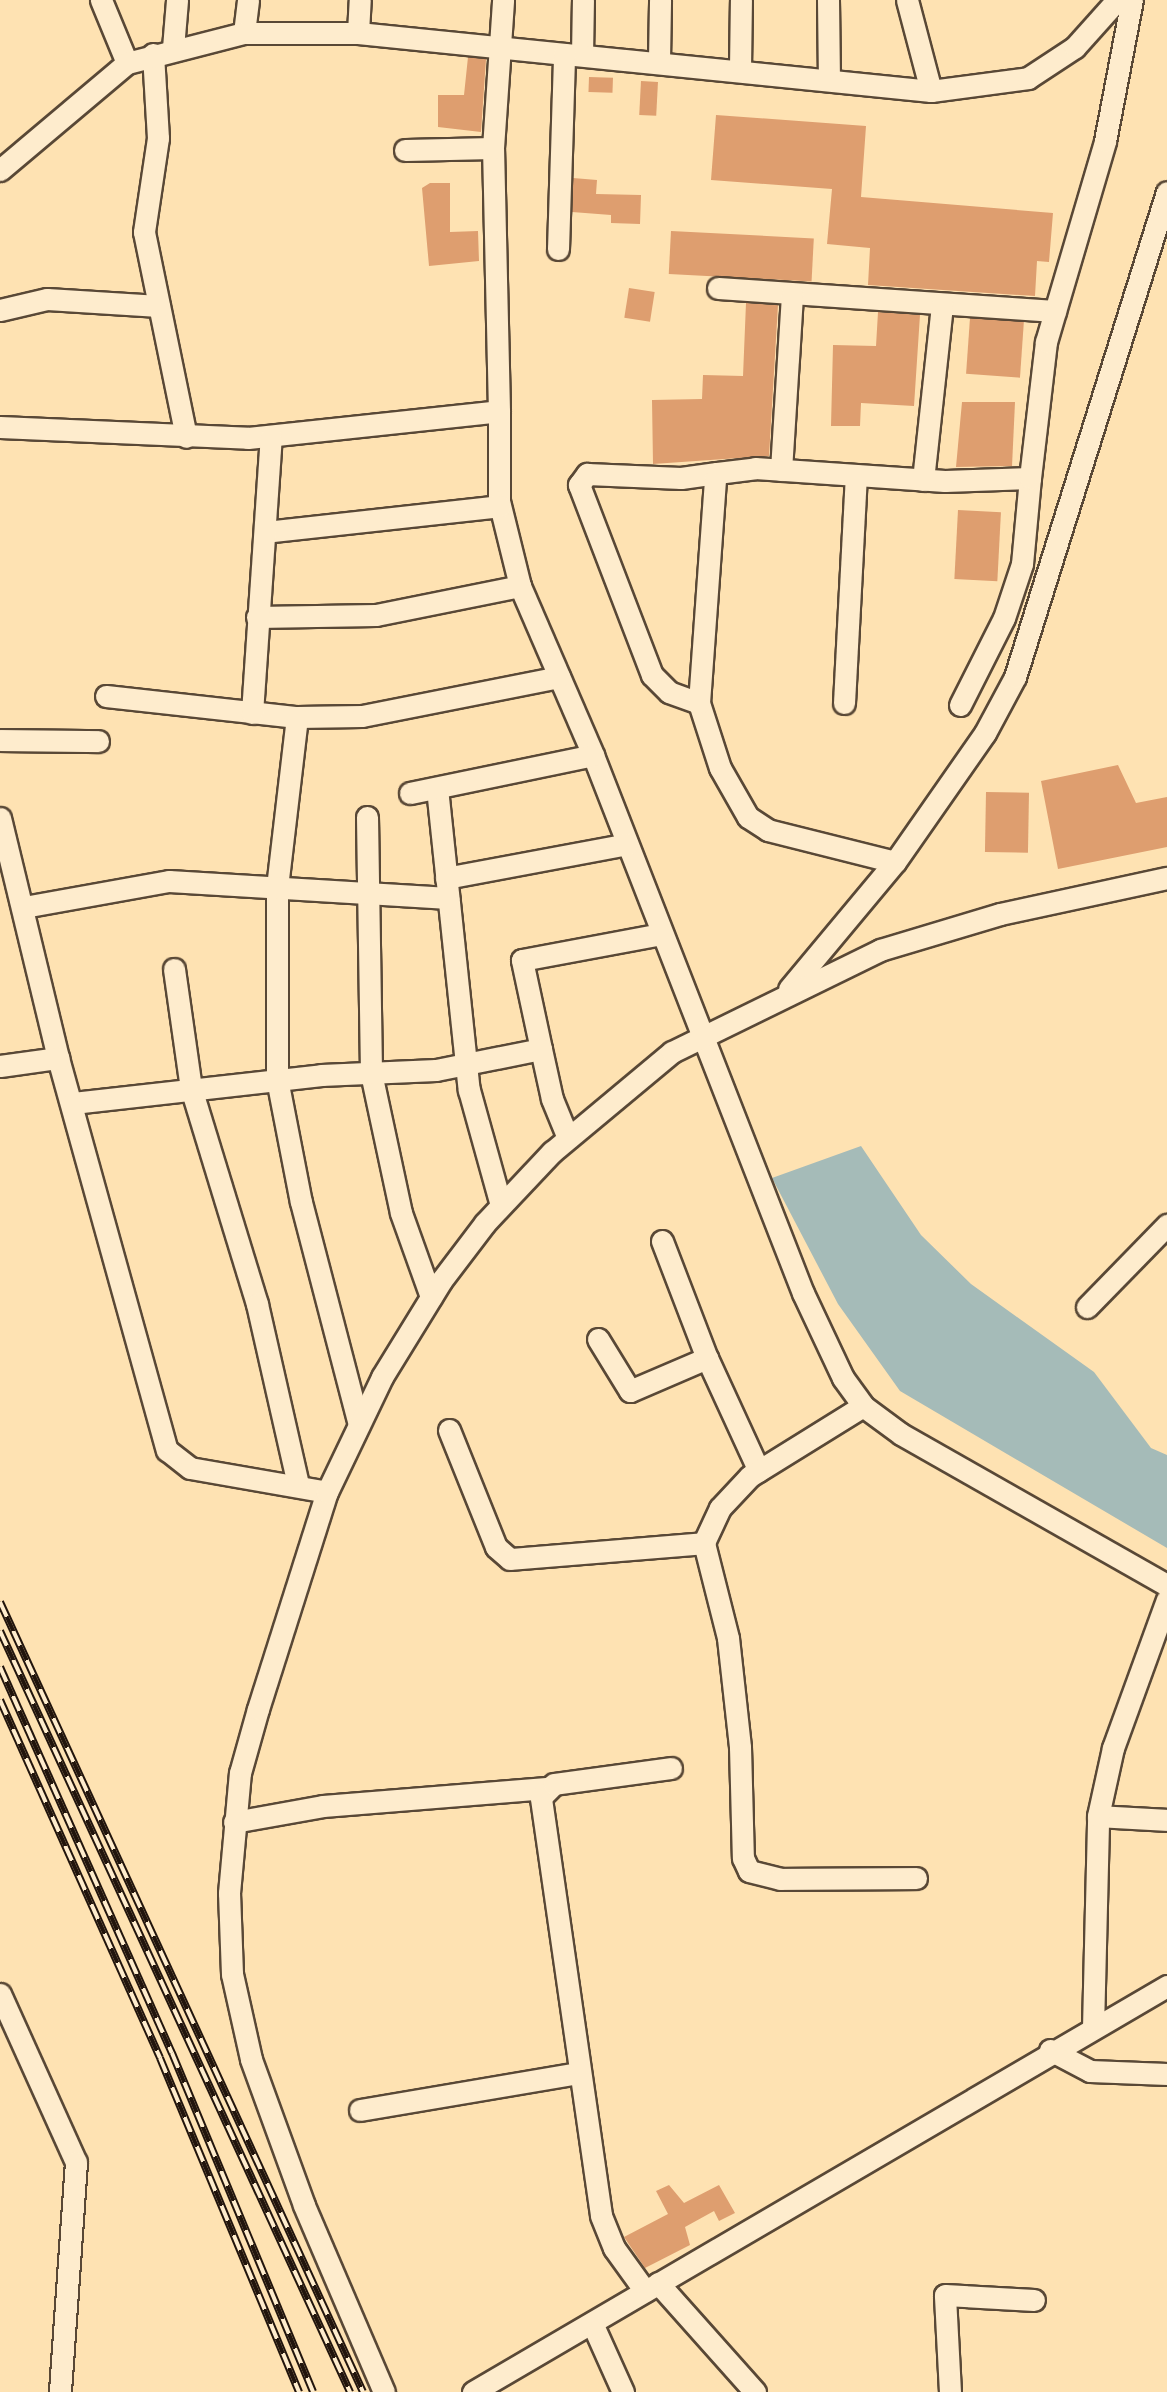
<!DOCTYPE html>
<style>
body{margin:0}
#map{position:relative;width:1167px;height:2392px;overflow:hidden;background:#fee2b2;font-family:"EB Garamond",serif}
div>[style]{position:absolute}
.water>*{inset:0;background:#a5bbb8}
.building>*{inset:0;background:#de9e6f;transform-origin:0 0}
.roads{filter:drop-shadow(2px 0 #594836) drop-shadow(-2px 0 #594836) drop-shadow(0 2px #594836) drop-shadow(0 -2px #594836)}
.minor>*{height:21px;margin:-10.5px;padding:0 10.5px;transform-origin:10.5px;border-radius:10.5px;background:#feeccd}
.rail>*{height:8px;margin-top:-4px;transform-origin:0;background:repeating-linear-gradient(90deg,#feeccd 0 16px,#22150d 0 32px);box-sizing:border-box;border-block:2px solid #22150d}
span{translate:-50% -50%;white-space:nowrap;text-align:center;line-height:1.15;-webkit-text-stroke:5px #feeccd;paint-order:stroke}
</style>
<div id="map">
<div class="water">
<div style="clip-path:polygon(861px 1146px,921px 1235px,971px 1284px,1094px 1372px,1151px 1448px,1167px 1455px,1167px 1548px,900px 1391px,838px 1304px,772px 1178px)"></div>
</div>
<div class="building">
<div style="clip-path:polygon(468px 57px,486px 59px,481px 132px,438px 127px,438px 95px,464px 95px)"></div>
<div style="left:589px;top:77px;width:24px;height:15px;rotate:2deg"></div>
<div style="left:641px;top:81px;width:17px;height:34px;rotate:3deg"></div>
<div style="clip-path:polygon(716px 115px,866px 126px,861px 197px,1053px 213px,1049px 262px,1037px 261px,1035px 296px,868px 285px,870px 248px,827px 244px,832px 189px,711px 180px)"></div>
<div style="clip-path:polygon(573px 178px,597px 180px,596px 194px,641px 195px,640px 224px,611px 223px,611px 215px,572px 212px)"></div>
<div style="clip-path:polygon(430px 183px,450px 183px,450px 232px,478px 231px,479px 261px,429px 266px,422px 188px)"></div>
<div style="left:671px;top:231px;width:143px;height:43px;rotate:3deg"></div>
<div style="left:629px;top:288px;width:26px;height:30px;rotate:9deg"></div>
<div style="clip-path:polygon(746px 303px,778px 305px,769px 456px,653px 464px,652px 400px,702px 399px,703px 375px,743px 376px)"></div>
<div style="clip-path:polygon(878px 312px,920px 315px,914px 406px,861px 403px,860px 426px,831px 426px,833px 345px,876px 346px)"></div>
<div style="left:970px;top:318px;width:54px;height:56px;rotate:4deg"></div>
<div style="clip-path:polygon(962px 402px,1015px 402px,1012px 466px,956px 467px)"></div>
<div style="left:958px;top:510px;width:43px;height:69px;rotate:3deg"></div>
<div style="clip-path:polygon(1118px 765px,1136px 803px,1167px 797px,1167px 847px,1058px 869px,1041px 781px)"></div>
<div style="left:986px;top:792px;width:43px;height:60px;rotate:1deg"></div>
<div style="clip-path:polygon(669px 2185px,684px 2203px,719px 2185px,735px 2213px,719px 2221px,714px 2211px,685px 2227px,690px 2245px,645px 2268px,624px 2237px,668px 2214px,656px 2191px)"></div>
</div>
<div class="roads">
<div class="minor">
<div style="left:101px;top:0;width:68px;rotate:67.6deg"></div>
<div style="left:828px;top:0;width:77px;rotate:89.3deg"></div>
<div style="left:907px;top:0;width:94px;rotate:75.2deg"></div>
<div style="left:244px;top:33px;width:33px;rotate:-83deg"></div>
<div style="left:358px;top:33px;width:33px;rotate:-87deg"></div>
<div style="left:173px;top:48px;width:48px;rotate:-85.2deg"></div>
<div style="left:153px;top:54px;width:84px;rotate:86.6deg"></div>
<div style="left:158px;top:138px;width:95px;rotate:98.5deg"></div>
<div style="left:144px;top:232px;width:209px;rotate:78.4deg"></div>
<div style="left:582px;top:55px;width:55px;rotate:-89deg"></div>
<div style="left:659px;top:60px;width:60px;rotate:-89deg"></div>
<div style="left:740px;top:68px;width:68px;rotate:-89.2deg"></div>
<div style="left:405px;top:150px;width:88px;rotate:-1.3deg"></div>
<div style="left:0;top:170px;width:166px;rotate:-40.1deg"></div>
<div style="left:127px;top:63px;width:121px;rotate:-14.4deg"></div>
<div style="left:244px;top:33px;width:114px"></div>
<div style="left:358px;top:33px;width:576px;rotate:5.78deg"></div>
<div style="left:931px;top:91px;width:98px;rotate:-7.6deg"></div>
<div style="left:1028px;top:78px;width:56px;rotate:-33.4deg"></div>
<div style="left:1075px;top:47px;width:63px;rotate:-48.2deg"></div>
<div style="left:558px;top:249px;width:195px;rotate:-88.2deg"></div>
<div style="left:718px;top:288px;width:338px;rotate:3.9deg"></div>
<div style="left:0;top:310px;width:48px;rotate:-13.2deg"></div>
<div style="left:47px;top:299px;width:112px;rotate:3.6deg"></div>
<div style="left:499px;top:411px;width:90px;rotate:90deg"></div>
<div style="left:499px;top:501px;width:88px;rotate:76.1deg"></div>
<div style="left:520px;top:586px;width:184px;rotate:66.6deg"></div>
<div style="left:593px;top:755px;width:578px;rotate:68.68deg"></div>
<div style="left:803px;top:1293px;width:94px;rotate:64.8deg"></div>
<div style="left:843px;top:1378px;width:34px;rotate:54deg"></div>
<div style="left:863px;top:1406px;width:47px;rotate:36.4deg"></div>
<div style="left:901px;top:1434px;width:306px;rotate:29.6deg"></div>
<div style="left:0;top:427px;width:248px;rotate:2.5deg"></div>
<div style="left:248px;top:438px;width:252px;rotate:-6.1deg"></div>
<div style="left:499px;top:411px;width:263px;rotate:-91.3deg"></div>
<div style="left:493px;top:148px;width:148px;rotate:-86.1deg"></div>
<div style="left:781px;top:470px;width:176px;rotate:-86.4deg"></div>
<div style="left:923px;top:480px;width:177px;rotate:-83.8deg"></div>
<div style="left:265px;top:532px;width:236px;rotate:-6.3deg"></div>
<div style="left:257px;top:617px;width:119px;rotate:-1deg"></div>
<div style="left:376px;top:615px;width:147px;rotate:-11.4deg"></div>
<div style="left:106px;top:696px;width:192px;rotate:6.3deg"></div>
<div style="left:297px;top:717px;width:65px;rotate:-0.9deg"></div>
<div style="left:362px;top:716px;width:201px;rotate:-11.2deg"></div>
<div style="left:699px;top:703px;width:32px;rotate:-160deg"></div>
<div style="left:669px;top:692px;width:24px;rotate:-135deg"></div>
<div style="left:652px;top:675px;width:204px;rotate:-111deg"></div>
<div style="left:579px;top:485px;width:14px;rotate:-54deg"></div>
<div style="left:587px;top:474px;width:94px;rotate:2.4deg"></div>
<div style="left:681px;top:478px;width:36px;rotate:-8deg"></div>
<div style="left:844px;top:703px;width:228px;rotate:-87deg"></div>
<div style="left:960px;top:705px;width:97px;rotate:-63.2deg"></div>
<div style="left:1004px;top:618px;width:57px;rotate:-71.6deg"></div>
<div style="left:1022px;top:564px;width:86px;rotate:-84.7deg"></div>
<div style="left:252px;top:713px;width:277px;rotate:-86.1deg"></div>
<div style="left:297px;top:717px;width:171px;rotate:96.7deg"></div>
<div style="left:277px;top:887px;width:192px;rotate:90deg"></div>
<div style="left:277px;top:1079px;width:125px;rotate:79deg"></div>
<div style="left:301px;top:1202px;width:229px;rotate:75.4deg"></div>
<div style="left:0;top:740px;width:98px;rotate:0.6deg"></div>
<div style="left:437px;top:788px;width:304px;rotate:84deg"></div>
<div style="left:469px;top:1090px;width:119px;rotate:74.5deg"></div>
<div style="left:410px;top:793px;width:187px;rotate:-11.7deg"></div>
<div style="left:367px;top:817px;width:256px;rotate:89.1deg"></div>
<div style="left:371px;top:1073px;width:143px;rotate:77.9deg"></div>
<div style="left:401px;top:1213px;width:89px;rotate:70.3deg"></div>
<div style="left:0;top:818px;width:247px;rotate:76.4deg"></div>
<div style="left:58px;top:1058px;width:407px;rotate:74.5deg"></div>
<div style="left:167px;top:1450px;width:29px;rotate:38deg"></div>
<div style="left:190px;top:1468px;width:139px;rotate:9.9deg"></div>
<div style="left:895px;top:862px;width:131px;rotate:-165.9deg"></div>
<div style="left:768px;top:830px;width:24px;rotate:-147deg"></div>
<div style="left:748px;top:817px;width:56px;rotate:-119.7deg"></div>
<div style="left:720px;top:768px;width:68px;rotate:-107.9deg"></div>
<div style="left:699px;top:703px;width:225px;rotate:-85.9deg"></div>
<div style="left:715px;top:479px;width:6px;rotate:-72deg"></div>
<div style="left:717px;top:473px;width:38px;rotate:-7deg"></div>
<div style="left:755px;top:468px;width:190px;rotate:3.9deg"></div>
<div style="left:945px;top:481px;width:85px;rotate:-2deg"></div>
<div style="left:1030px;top:478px;width:137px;rotate:-83.3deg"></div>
<div style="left:1046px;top:342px;width:209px;rotate:-73.6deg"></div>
<div style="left:1105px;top:141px;width:144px;rotate:-79.2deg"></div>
<div style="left:446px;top:878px;width:184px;rotate:-10.6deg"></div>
<div style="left:24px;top:907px;width:147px;rotate:-10.2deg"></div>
<div style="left:169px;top:881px;width:280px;rotate:3.5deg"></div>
<div style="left:174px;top:969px;width:120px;rotate:81.9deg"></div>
<div style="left:191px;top:1088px;width:226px;rotate:73deg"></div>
<div style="left:257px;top:1304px;width:186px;rotate:77.2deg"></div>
<div style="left:789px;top:989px;width:165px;rotate:-50.2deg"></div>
<div style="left:895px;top:862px;width:157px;rotate:-55.1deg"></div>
<div style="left:985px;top:733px;width:64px;rotate:-61.8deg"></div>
<div style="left:1015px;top:677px;width:508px;rotate:-72.6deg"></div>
<div style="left:541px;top:1049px;width:91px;rotate:-102.1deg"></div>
<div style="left:522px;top:960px;width:141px;rotate:-10.6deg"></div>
<div style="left:0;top:1066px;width:59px;rotate:-7.9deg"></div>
<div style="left:73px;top:1103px;width:250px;rotate:-6.4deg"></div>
<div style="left:321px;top:1075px;width:115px;rotate:-2.5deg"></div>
<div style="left:436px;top:1070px;width:107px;rotate:-11.3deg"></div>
<div style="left:541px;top:1049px;width:51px;rotate:77.6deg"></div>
<div style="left:552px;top:1099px;width:42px;rotate:67.7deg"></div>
<div style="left:662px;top:1241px;width:125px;rotate:69deg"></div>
<div style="left:1087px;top:1307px;width:115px;rotate:-45.7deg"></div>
<div style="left:598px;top:1339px;width:61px;rotate:58.4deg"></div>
<div style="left:630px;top:1391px;width:84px;rotate:-23.2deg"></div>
<div style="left:707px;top:1358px;width:124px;rotate:65.3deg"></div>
<div style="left:863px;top:1406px;width:133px;rotate:148.2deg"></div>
<div style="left:750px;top:1476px;width:44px;rotate:133.2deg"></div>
<div style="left:720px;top:1508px;width:38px;rotate:115deg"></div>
<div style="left:704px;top:1543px;width:98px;rotate:75.8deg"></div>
<div style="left:728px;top:1638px;width:110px;rotate:83.7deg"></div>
<div style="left:740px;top:1747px;width:111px;rotate:88.5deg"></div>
<div style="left:743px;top:1858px;width:14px;rotate:65deg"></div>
<div style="left:749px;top:1871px;width:32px;rotate:14deg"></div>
<div style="left:780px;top:1879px;width:136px;rotate:-0.4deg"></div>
<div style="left:449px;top:1430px;width:126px;rotate:68.1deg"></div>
<div style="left:496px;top:1547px;width:18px;rotate:41deg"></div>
<div style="left:510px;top:1559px;width:195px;rotate:-4.7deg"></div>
<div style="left:1098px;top:1816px;width:69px;rotate:3.3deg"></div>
<div style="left:234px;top:1822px;width:90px;rotate:-10.2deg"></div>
<div style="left:323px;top:1806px;width:224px;rotate:-4.6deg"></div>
<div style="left:0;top:1994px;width:184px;rotate:65.7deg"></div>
<div style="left:76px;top:2162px;width:231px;rotate:94deg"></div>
<div style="left:1093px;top:2028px;width:212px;rotate:-88.6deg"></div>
<div style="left:1098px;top:1816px;width:70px;rotate:-77.6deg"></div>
<div style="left:1113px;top:1748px;width:158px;rotate:-70deg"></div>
<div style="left:1050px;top:2050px;width:45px;rotate:27.7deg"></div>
<div style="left:1090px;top:2071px;width:77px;rotate:2.2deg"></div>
<div style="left:360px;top:2110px;width:222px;rotate:-9.6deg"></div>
<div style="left:658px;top:2283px;width:146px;rotate:48.3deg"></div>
<div style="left:645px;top:2291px;width:53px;rotate:-125.8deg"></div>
<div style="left:614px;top:2248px;width:35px;rotate:-112deg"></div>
<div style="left:601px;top:2215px;width:422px;rotate:-98.2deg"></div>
<div style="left:541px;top:1797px;width:18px;rotate:-45deg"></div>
<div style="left:554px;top:1784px;width:118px;rotate:-7.8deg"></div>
<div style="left:592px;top:2323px;width:76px;rotate:65.8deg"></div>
<div style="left:384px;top:2392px;width:203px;rotate:-113.2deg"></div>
<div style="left:304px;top:2205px;width:155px;rotate:-110deg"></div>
<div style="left:251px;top:2059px;width:87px;rotate:-102.6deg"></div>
<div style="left:232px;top:1974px;width:81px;rotate:-92.1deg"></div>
<div style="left:229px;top:1893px;width:121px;rotate:-84.8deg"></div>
<div style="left:240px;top:1773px;width:66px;rotate:-74.3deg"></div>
<div style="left:258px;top:1709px;width:228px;rotate:-72.4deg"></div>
<div style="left:327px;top:1492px;width:127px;rotate:-64.4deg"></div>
<div style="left:382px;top:1377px;width:113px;rotate:-58.4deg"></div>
<div style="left:441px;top:1281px;width:73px;rotate:-52.8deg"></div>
<div style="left:485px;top:1223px;width:98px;rotate:-46.7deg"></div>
<div style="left:552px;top:1152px;width:156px;rotate:-39.8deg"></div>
<div style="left:672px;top:1052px;width:232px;rotate:-26.1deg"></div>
<div style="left:880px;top:950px;width:125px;rotate:-16.7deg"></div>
<div style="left:1000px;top:914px;width:171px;rotate:-12.2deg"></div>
<div style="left:473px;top:2392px;width:804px;rotate:-30.33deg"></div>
<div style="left:950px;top:2392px;width:97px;rotate:-93deg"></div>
<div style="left:945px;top:2295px;width:89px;rotate:3.2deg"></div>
</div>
</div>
<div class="rail">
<div style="left:0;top:1602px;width:869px;rotate:65.32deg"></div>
<div style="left:0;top:1631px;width:838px;rotate:65.3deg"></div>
<div style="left:0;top:1667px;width:423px;rotate:66deg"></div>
<div style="left:172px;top:2053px;width:367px;rotate:67.4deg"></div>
<div style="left:0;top:1700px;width:392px;rotate:65.9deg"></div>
<div style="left:160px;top:2058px;width:362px;rotate:67.4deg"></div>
</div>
</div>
